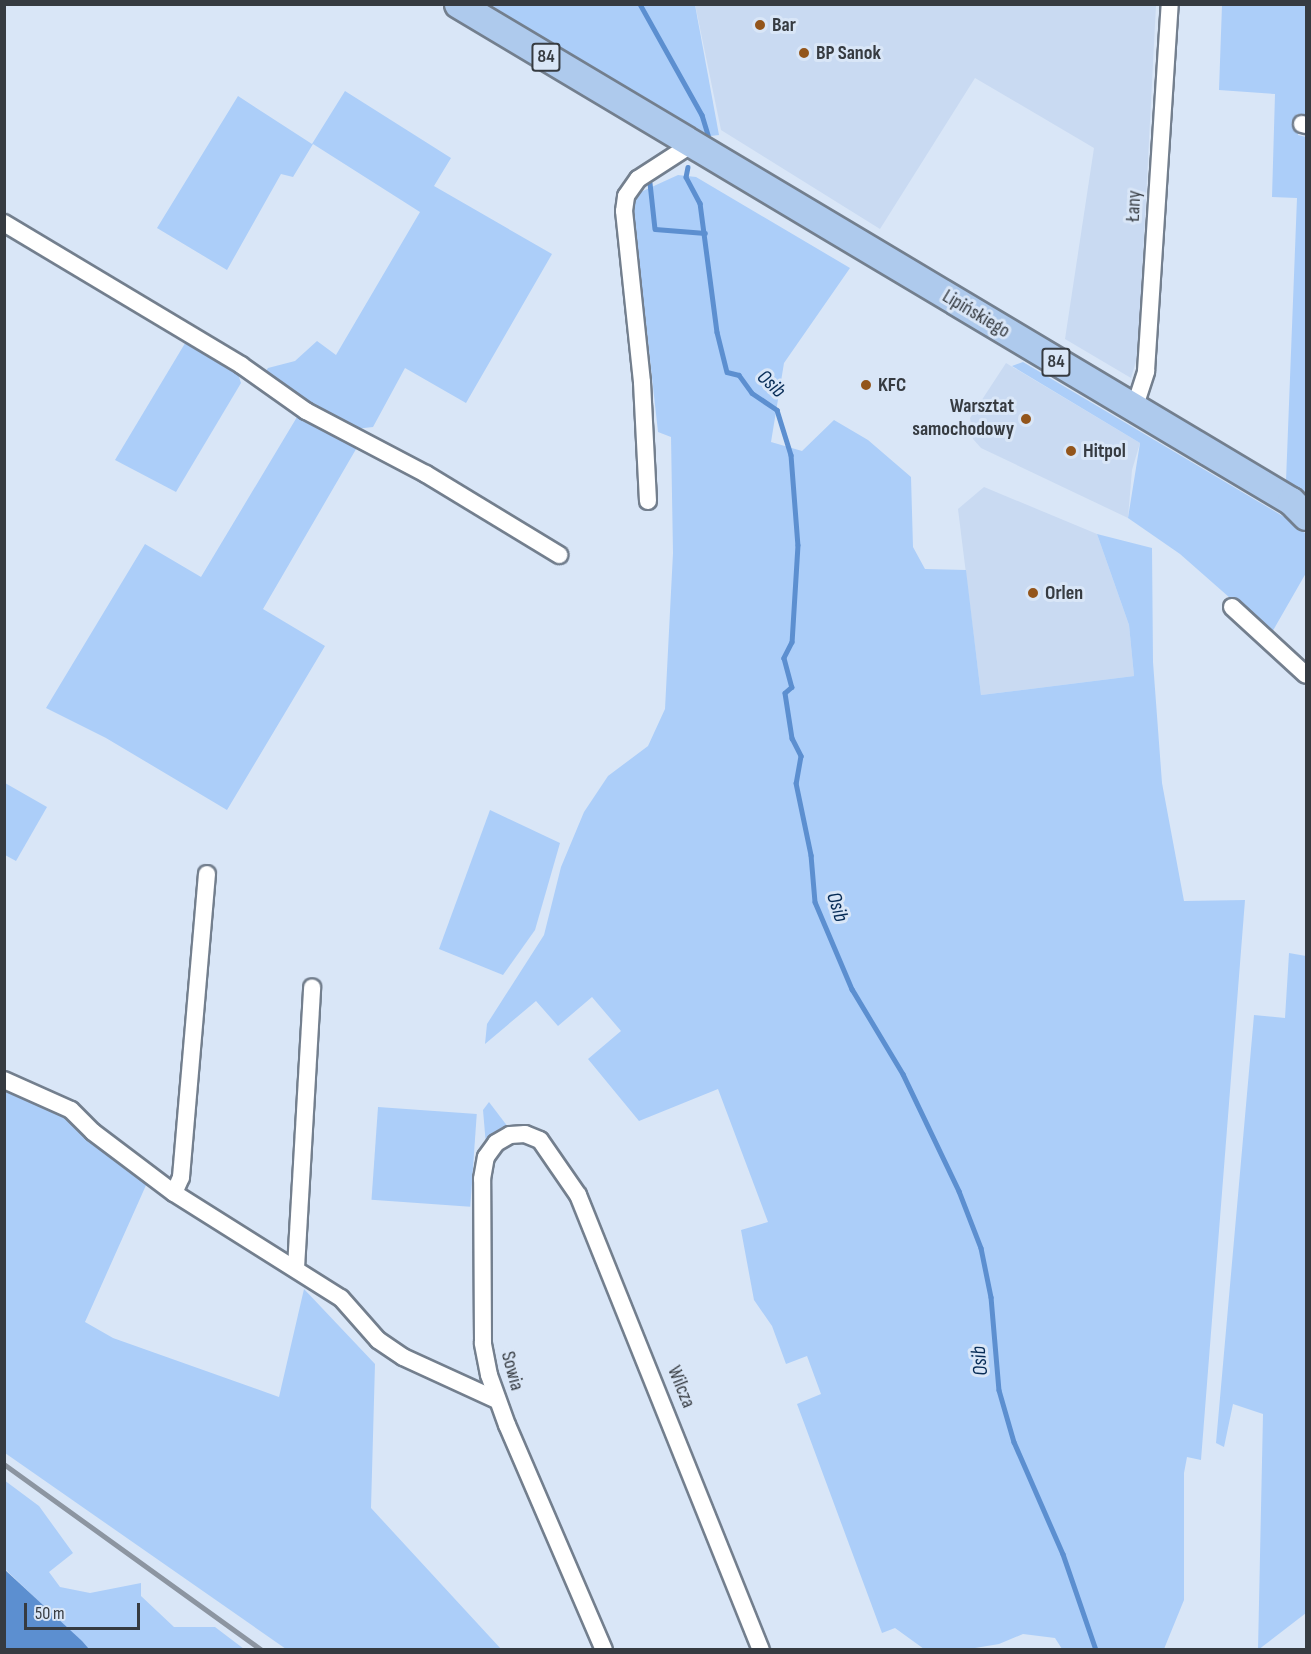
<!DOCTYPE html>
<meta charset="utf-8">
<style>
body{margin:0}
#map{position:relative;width:1311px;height:1654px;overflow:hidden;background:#d9e6f7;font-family:"Sofia Sans Condensed",sans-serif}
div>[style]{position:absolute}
.built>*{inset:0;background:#c9daf2}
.green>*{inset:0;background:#accef9;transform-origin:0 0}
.water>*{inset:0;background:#5c8fd0}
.stream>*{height:4.5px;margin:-2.25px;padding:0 2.25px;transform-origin:2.25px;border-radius:2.25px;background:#5c8fd0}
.roads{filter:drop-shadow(2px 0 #737f8e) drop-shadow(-2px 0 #737f8e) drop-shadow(0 2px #737f8e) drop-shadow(0 -2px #737f8e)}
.minor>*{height:16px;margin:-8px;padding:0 8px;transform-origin:8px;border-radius:8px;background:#fff}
.primary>*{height:27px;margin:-13.5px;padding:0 13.5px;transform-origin:13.5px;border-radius:13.5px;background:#aecaed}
.rail>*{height:4.5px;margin:-2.25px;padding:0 2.25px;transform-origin:2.25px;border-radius:2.25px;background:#8c95a1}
.dots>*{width:16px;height:16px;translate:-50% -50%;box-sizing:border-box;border:3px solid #d9e6f7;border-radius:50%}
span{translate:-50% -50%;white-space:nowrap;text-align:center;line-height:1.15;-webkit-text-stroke:6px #d9e6f7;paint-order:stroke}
.shield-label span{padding:2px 4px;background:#d9e6f7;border:2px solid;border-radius:4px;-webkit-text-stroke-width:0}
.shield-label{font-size:18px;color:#363b41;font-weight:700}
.poi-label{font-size:20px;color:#363b41;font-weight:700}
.left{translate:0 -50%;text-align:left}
.right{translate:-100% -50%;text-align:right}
.street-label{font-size:20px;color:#363b41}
.water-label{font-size:21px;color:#072c56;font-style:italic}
.frame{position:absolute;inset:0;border:6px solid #363b41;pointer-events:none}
.scale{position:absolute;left:24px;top:1603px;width:116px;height:27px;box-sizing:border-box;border:3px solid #363b41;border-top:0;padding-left:8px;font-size:18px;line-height:21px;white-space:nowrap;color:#363b41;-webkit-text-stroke:4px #d9e6f7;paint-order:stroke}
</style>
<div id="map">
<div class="built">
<div style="clip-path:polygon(695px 4px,1156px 5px,1138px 354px,1131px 378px,1065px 339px,1094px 148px,975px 78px,880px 229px,721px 130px)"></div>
<div style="clip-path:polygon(1006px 363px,1140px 443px,1132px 470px,1128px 518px,981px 448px,973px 439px,970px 418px)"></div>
<div style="clip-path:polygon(984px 487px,1097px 534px,1129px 625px,1134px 676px,981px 695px,958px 509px)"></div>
</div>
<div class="green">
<div style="clip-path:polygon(480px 5px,695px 5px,719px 135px,702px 137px)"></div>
<div style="clip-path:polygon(1222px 5px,1306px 5px,1306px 115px,1297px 114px,1298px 135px,1306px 137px,1306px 492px,1286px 481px,1297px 198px,1272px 197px,1275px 94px,1219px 90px)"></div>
<div style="clip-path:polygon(345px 91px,451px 158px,434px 186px,552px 254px,466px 403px,405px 368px,373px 427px,355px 429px,311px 407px,264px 374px,268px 368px,295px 361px,317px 341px,336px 355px,420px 212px,313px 144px,293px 177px,281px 174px,227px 270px,157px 228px,238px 96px,312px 144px)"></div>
<div style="clip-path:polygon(678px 175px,696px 177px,850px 268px,784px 363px,771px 442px,802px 451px,834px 420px,868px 440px,911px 477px,913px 547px,925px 569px,966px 570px,981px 695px,1134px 676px,1129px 625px,1097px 534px,1152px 548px,1153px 662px,1162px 783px,1184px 901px,1245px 900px,1201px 1460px,1187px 1457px,1184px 1473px,1184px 1600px,1164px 1649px,1062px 1649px,1055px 1638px,1023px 1634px,999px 1644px,969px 1649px,924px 1649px,895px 1628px,882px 1633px,797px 1404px,821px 1394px,807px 1356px,786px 1364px,772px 1326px,754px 1300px,741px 1230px,768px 1222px,718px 1089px,639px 1121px,588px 1059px,621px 1031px,592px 997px,558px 1026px,536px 1001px,485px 1044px,487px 1024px,544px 935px,561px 867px,584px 812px,608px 776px,648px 746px,665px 709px,673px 553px,671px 437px,658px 432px,632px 196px)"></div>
<div style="clip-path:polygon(187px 340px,236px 368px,241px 383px,176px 492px,115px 460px)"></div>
<div style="clip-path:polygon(1023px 362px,1291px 521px,1306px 534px,1306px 573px,1271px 634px,1180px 554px,1128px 518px,1140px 443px,1012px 366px)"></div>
<div style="clip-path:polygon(300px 412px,359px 444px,263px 609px,325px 646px,227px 810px,106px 738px,46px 708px,145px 544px,201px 577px)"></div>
<div style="clip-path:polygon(5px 783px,47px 807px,16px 861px,5px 855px)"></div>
<div style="clip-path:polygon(490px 810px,560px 843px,535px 930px,503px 975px,439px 949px)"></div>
<div style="clip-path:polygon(1289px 953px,1306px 956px,1306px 1613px,1258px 1650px,1263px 1414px,1233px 1404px,1224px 1447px,1216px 1443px,1254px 1015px,1285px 1018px)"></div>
<div style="clip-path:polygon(4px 1090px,64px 1117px,147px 1183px,85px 1322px,113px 1338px,279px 1397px,304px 1289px,375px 1364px,371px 1508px,501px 1649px,286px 1649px,5px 1453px)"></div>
<div style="clip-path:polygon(489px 1102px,508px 1127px,486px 1145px,483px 1110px)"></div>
<div style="left:378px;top:1107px;width:99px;height:93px;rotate:4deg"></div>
<div style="clip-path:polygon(4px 1480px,39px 1506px,73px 1553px,49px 1572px,60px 1587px,90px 1593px,141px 1583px,141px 1596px,174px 1627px,215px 1627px,244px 1649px,89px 1649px,5px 1569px)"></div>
</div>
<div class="water">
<div style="clip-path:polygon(4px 1569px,82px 1641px,89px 1649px,5px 1649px)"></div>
</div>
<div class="stream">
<div style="left:640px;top:4px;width:127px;rotate:60.8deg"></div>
<div style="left:702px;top:115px;width:21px;rotate:73deg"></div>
<div style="left:688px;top:167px;width:10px;rotate:101deg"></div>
<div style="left:686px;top:177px;width:30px;rotate:62deg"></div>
<div style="left:700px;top:203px;width:130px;rotate:82.5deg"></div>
<div style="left:717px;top:332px;width:41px;rotate:76deg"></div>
<div style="left:727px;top:372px;width:12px;rotate:14deg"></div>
<div style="left:739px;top:375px;width:22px;rotate:54deg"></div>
<div style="left:752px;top:393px;width:30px;rotate:34deg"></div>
<div style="left:777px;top:410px;width:47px;rotate:72.7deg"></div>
<div style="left:791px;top:455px;width:90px;rotate:85.6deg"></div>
<div style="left:798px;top:545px;width:97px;rotate:93.5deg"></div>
<div style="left:792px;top:642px;width:18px;rotate:117deg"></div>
<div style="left:784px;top:658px;width:30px;rotate:75deg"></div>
<div style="left:792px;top:687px;width:9px;rotate:139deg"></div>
<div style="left:785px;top:693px;width:46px;rotate:81.2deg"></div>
<div style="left:792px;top:738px;width:20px;rotate:63deg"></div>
<div style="left:801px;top:756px;width:27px;rotate:100deg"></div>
<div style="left:796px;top:783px;width:74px;rotate:78.2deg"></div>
<div style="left:811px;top:855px;width:47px;rotate:85.1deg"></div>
<div style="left:815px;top:902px;width:95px;rotate:67deg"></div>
<div style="left:852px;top:989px;width:99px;rotate:59deg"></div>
<div style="left:903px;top:1074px;width:130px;rotate:64.4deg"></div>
<div style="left:959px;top:1191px;width:61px;rotate:68.9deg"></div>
<div style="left:981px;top:1248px;width:50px;rotate:78.5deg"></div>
<div style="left:991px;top:1297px;width:93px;rotate:85.1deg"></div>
<div style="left:999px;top:1390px;width:54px;rotate:73.9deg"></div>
<div style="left:1014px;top:1442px;width:122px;rotate:66.4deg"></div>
<div style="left:1063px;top:1554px;width:102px;rotate:71deg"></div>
<div style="left:650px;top:183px;width:46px;rotate:83.8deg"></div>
<div style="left:655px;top:229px;width:50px;rotate:4.6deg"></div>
</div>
<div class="roads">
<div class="minor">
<div style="left:1302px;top:124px;width:4px;rotate:14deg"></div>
<div style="left:4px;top:223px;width:276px;rotate:30.9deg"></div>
<div style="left:241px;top:365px;width:80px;rotate:35.3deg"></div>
<div style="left:306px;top:411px;width:136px;rotate:27.7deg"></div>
<div style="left:426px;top:474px;width:156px;rotate:31.3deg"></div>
<div style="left:1134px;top:409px;width:40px;rotate:-72deg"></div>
<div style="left:1146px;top:371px;width:368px;rotate:-86.3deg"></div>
<div style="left:648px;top:501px;width:119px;rotate:-92.9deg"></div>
<div style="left:642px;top:382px;width:172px;rotate:-96deg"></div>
<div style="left:624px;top:211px;width:15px;rotate:-82deg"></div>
<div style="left:626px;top:196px;width:21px;rotate:-55deg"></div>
<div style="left:638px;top:179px;width:64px;rotate:-32.9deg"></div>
<div style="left:1232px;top:607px;width:100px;rotate:42.6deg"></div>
<div style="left:4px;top:1080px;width:73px;rotate:24.1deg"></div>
<div style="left:71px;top:1110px;width:31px;rotate:45deg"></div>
<div style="left:93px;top:1132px;width:101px;rotate:37deg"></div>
<div style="left:174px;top:1193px;width:197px;rotate:32.2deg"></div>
<div style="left:341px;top:1298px;width:56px;rotate:48.6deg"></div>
<div style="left:378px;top:1340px;width:30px;rotate:34deg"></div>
<div style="left:403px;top:1357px;width:103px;rotate:24.6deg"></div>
<div style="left:174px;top:1193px;width:17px;rotate:-66deg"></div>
<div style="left:181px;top:1177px;width:304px;rotate:-85.1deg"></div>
<div style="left:296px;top:1268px;width:281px;rotate:-86.7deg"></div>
<div style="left:604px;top:1650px;width:245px;rotate:-113.3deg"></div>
<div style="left:507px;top:1425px;width:53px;rotate:-109.8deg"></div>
<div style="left:489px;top:1375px;width:33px;rotate:-101deg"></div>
<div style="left:483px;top:1343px;width:164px;rotate:-90.3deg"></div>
<div style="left:482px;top:1179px;width:22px;rotate:-80deg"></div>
<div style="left:486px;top:1157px;width:17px;rotate:-54deg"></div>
<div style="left:496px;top:1143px;width:16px;rotate:-30deg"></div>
<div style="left:510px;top:1135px;width:15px;rotate:-4deg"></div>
<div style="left:525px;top:1134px;width:16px;rotate:22deg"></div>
<div style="left:540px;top:1140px;width:67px;rotate:55.4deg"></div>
<div style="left:578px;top:1195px;width:490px;rotate:68.1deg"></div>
</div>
<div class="primary">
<div style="left:458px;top:4px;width:970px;rotate:30.82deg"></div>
<div style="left:1291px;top:501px;width:21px;rotate:45deg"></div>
</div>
</div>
<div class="rail">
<div style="left:4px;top:1464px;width:318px;rotate:35.8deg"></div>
</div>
<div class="dots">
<div style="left:760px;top:25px;background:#93551b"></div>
<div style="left:804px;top:53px;background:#93551b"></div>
<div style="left:866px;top:385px;background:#93551b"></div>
<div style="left:1026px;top:419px;background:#93551b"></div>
<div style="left:1071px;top:451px;background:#93551b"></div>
<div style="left:1033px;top:593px;background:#93551b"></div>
</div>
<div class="shield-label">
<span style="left:546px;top:57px">84</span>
<span style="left:1056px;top:362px">84</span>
</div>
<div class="poi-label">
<span class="left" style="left:772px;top:25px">Bar</span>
<span class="left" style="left:816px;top:53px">BP Sanok</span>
<span class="left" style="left:878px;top:385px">KFC</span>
<span class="right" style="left:1014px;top:418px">Warsztat<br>samochodowy</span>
<span class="left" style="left:1083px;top:451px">Hitpol</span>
<span class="left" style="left:1045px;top:593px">Orlen</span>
</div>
<div class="street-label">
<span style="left:1134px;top:206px;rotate:-87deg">Łany</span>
<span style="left:976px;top:314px;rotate:31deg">Lipińskiego</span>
<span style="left:512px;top:1371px;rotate:75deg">Sowia</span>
<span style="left:681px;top:1387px;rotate:68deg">Wilcza</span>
</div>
<div class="water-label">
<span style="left:771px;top:384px;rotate:43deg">Osib</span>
<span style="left:837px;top:907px;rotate:72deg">Osib</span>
<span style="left:980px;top:1361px;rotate:-95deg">Osib</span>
</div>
<div class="frame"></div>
<div class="scale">50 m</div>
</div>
